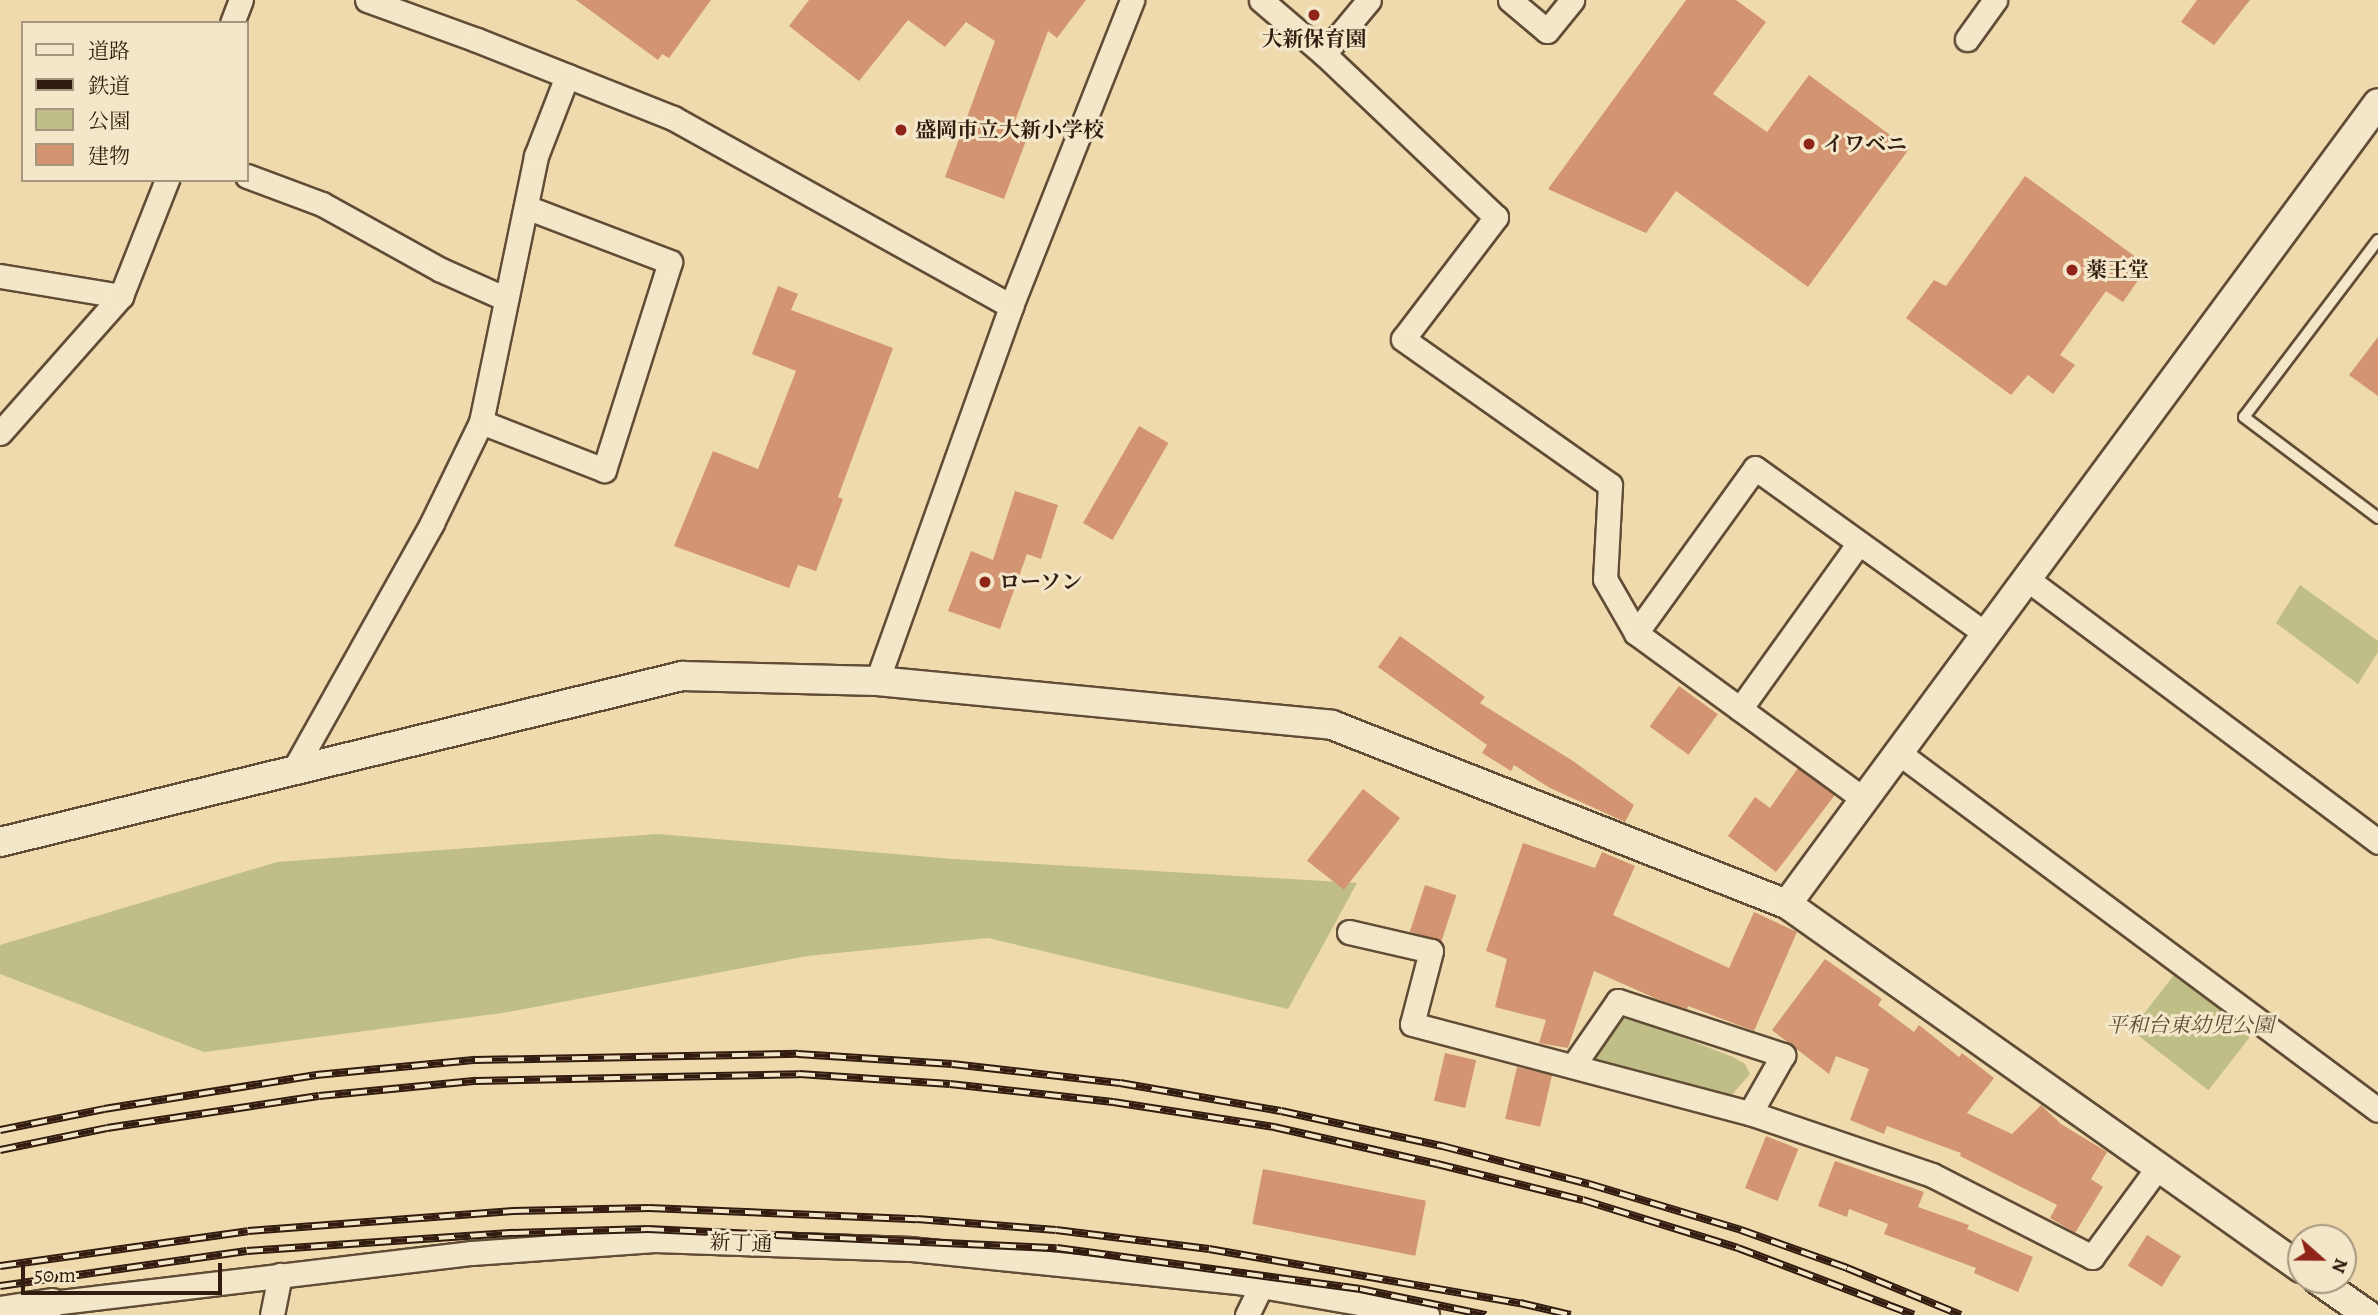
<!DOCTYPE html>
<meta charset="utf-8">
<style>
body{margin:0}
#map{position:relative;width:2378px;height:1315px;overflow:hidden;background:#eedaac;font-family:Alegreya,"Noto Serif JP",serif}
div>[style]{position:absolute}
.green>*{inset:0;background:#bebe86;transform-origin:0 0}
.building>*{inset:0;background:#d39571;transform-origin:0 0}
.roads{filter:drop-shadow(2px 0 #614c36) drop-shadow(-2px 0 #614c36) drop-shadow(0 2px #614c36) drop-shadow(0 -2px #614c36)}
.service>*{height:10px;margin:-5px;padding:0 5px;transform-origin:5px;border-radius:5px;background:#f4e7c9}
.minor>*{height:23px;margin:-11.5px;padding:0 11.5px;transform-origin:11.5px;border-radius:11.5px;background:#f4e7c9}
.tertiary>*{height:28px;margin:-14px;padding:0 14px;transform-origin:14px;border-radius:14px;background:#f4e7c9}
.rail>*{height:8px;margin-top:-4px;transform-origin:0;background:repeating-linear-gradient(90deg,#f4e7c9 0 16px,#321c0f 0 32px);box-sizing:border-box;border-block:2px solid #321c0f}
.dots>*{width:19px;height:19px;translate:-50% -50%;box-sizing:border-box;border:4px solid #f4e7c9;border-radius:50%}
span{translate:-50% -50%;white-space:nowrap;text-align:center;line-height:1.15;-webkit-text-stroke:6px #f4e7c9;paint-order:stroke}
.poi-label{font-size:21px;color:#321c0f;font-weight:700}
.left{translate:0 -50%;text-align:left}
.park-label{font-size:21px;color:#5c4d33;font-style:italic}
.street-label{font-size:21px;color:#321c0f}
.legend{position:absolute;left:21px;top:21px;width:228px;height:161px;box-sizing:border-box;background:#f4e7c9;border:2px solid #a6967f;margin:0;padding:9px 12px;list-style:none;font-size:21px;color:#321c0f}
.legend li{display:flex;align-items:center;gap:14px;height:35px}
.legend b{width:35px;border:2px solid #a6967f}
.north{position:absolute;left:2287px;top:1224px;width:70px;height:70px;box-sizing:border-box;background:#f4e7c9;border:2px solid #a6967f;border-radius:50%;rotate:111deg;font-size:19px;font-weight:700;line-height:28px;text-align:center;color:#321c0f}
.north::after{content:'';display:block;margin:auto;width:24px;height:32px;background:#8f2418;clip-path:polygon(50% 0,100% 100%,50% 72%,0 100%)}
.scale{position:absolute;left:21px;top:1263px;width:201px;height:32px;box-sizing:border-box;border:4px solid #321c0f;border-top:0;padding-left:9px;font-size:21px;line-height:24px;white-space:nowrap;color:#321c0f;-webkit-text-stroke:5px #f4e7c9;paint-order:stroke}
</style>
<div id="map">
<div class="green">
<div style="clip-path:polygon(2300px 585px,2378px 641px,2378px 652px,2358px 684px,2276px 623px)"></div>
<div style="clip-path:polygon(658px 834px,953px 859px,1357px 883px,1288px 1009px,988px 938px,807px 956px,502px 1013px,204px 1052px,0 974px,0 945px,277px 862px)"></div>
<div style="left:2178px;top:970px;width:98px;height:76px;rotate:38deg"></div>
<div style="clip-path:polygon(1622px 1014px,1733px 1057px,1745px 1064px,1750px 1074px,1729px 1098px,1589px 1063px)"></div>
</div>
<div class="building">
<div style="clip-path:polygon(576px 0,711px 0,669px 58px,662px 54px,658px 60px)"></div>
<div style="clip-path:polygon(809px 0,1086px 0,1057px 38px,1048px 31px,1011px 132px,1027px 138px,1004px 199px,945px 177px,995px 41px,966px 22px,945px 47px,908px 20px,859px 81px,789px 26px)"></div>
<div style="clip-path:polygon(1686px 0,1736px 0,1766px 22px,1713px 94px,1767px 132px,1809px 75px,1909px 149px,1808px 287px,1676px 191px,1646px 233px,1548px 189px)"></div>
<div style="clip-path:polygon(2197px 0,2250px 0,2214px 45px,2181px 22px)"></div>
<div style="clip-path:polygon(2025px 176px,2148px 266px,2123px 302px,2106px 291px,2060px 355px,2075px 365px,2053px 394px,2028px 375px,2011px 395px,1906px 318px,1934px 280px,1946px 286px)"></div>
<div style="clip-path:polygon(778px 286px,798px 294px,791px 310px,893px 348px,838px 497px,843px 499px,816px 571px,798px 565px,789px 588px,674px 546px,713px 451px,758px 469px,796px 371px,752px 354px)"></div>
<div style="clip-path:polygon(2378px 337px,2378px 396px,2349px 375px)"></div>
<div style="left:1139px;top:426px;width:34px;height:112px;rotate:30deg"></div>
<div style="clip-path:polygon(1015px 491px,1058px 505px,1041px 559px,1027px 554px,1000px 629px,948px 611px,971px 551px,993px 560px)"></div>
<div style="clip-path:polygon(1400px 636px,1485px 697px,1480px 703px,1573px 761px,1634px 805px,1625px 822px,1550px 788px,1514px 765px,1511px 771px,1482px 753px,1487px 745px,1378px 667px)"></div>
<div style="left:1679px;top:686px;width:48px;height:50px;rotate:36deg"></div>
<div style="clip-path:polygon(1798px 768px,1835px 795px,1776px 872px,1728px 836px,1755px 797px,1770px 808px)"></div>
<div style="left:1363px;top:789px;width:47px;height:91px;rotate:38deg"></div>
<div style="clip-path:polygon(1523px 843px,1595px 868px,1602px 852px,1635px 866px,1613px 915px,1729px 968px,1754px 912px,1797px 932px,1754px 1031px,1688px 1006px,1687px 1009px,1657px 999px,1594px 971px,1568px 1048px,1539px 1043px,1546px 1020px,1495px 1007px,1507px 959px,1486px 951px)"></div>
<div style="left:1425px;top:885px;width:33px;height:49px;rotate:18deg"></div>
<div style="clip-path:polygon(1825px 959px,1882px 999px,1878px 1005px,1914px 1032px,1919px 1025px,1959px 1057px,1962px 1053px,1994px 1078px,1967px 1113px,2012px 1134px,2041px 1105px,2061px 1124px,2107px 1152px,2091px 1179px,2103px 1187px,2075px 1233px,2050px 1218px,2057px 1205px,1960px 1156px,1961px 1153px,1887px 1126px,1884px 1134px,1850px 1120px,1869px 1069px,1836px 1056px,1829px 1074px,1772px 1030px)"></div>
<div style="left:1445px;top:1053px;width:32px;height:49px;rotate:13deg"></div>
<div style="left:1517px;top:1067px;width:36px;height:53px;rotate:13deg"></div>
<div style="left:1766px;top:1136px;width:35px;height:56px;rotate:22deg"></div>
<div style="clip-path:polygon(1835px 1161px,1924px 1192px,1918px 1207px,1969px 1225px,1967px 1229px,2033px 1257px,2018px 1292px,1974px 1273px,1976px 1268px,1884px 1234px,1888px 1224px,1849px 1209px,1847px 1217px,1818px 1206px)"></div>
<div style="left:1263px;top:1169px;width:166px;height:56px;rotate:11deg"></div>
<div style="left:2147px;top:1235px;width:40px;height:36px;rotate:32deg"></div>
</div>
<div class="roads">
<div class="service">
<div style="left:2378px;top:240px;width:222px;rotate:127.1deg"></div>
<div style="left:2244px;top:417px;width:168px;rotate:37deg"></div>
</div>
<div class="minor">
<div style="left:367px;top:0;width:117px;rotate:20deg"></div>
<div style="left:477px;top:40px;width:211px;rotate:21.7deg"></div>
<div style="left:673px;top:118px;width:387px;rotate:29.1deg"></div>
<div style="left:1261px;top:0;width:83px;rotate:40.6deg"></div>
<div style="left:1324px;top:54px;width:237px;rotate:43.5deg"></div>
<div style="left:1496px;top:217px;width:153px;rotate:127.3deg"></div>
<div style="left:1403px;top:339px;width:253px;rotate:35.2deg"></div>
<div style="left:1610px;top:485px;width:94px;rotate:93deg"></div>
<div style="left:1605px;top:579px;width:62px;rotate:60.1deg"></div>
<div style="left:1636px;top:633px;width:282px;rotate:36.1deg"></div>
<div style="left:1510px;top:0;width:48px;rotate:40deg"></div>
<div style="left:1547px;top:31px;width:40px;rotate:-51deg"></div>
<div style="left:232px;top:23px;width:25px;rotate:-69deg"></div>
<div style="left:1967px;top:39px;width:48px;rotate:-54.3deg"></div>
<div style="left:1324px;top:54px;width:70px;rotate:-50.2deg"></div>
<div style="left:247px;top:176px;width:80px;rotate:20.5deg"></div>
<div style="left:322px;top:204px;width:136px;rotate:29deg"></div>
<div style="left:441px;top:270px;width:71px;rotate:24deg"></div>
<div style="left:0;top:276px;width:123px;rotate:9.4deg"></div>
<div style="left:481px;top:422px;width:132px;rotate:21.3deg"></div>
<div style="left:604px;top:470px;width:218px;rotate:-72.4deg"></div>
<div style="left:670px;top:262px;width:154px;rotate:-159.1deg"></div>
<div style="left:0;top:433px;width:183px;rotate:-48.5deg"></div>
<div style="left:121px;top:296px;width:125px;rotate:-68.4deg"></div>
<div style="left:2027px;top:579px;width:439px;rotate:36.8deg"></div>
<div style="left:1636px;top:633px;width:203px;rotate:-54.2deg"></div>
<div style="left:1755px;top:468px;width:284px;rotate:35.7deg"></div>
<div style="left:877px;top:681px;width:398px;rotate:-70.3deg"></div>
<div style="left:1011px;top:306px;width:329px;rotate:-68.4deg"></div>
<div style="left:1740px;top:709px;width:204px;rotate:-54.4deg"></div>
<div style="left:1899px;top:753px;width:597px;rotate:36.7deg"></div>
<div style="left:293px;top:771px;width:284px;rotate:-60.7deg"></div>
<div style="left:432px;top:523px;width:112px;rotate:-64.1deg"></div>
<div style="left:481px;top:422px;width:272px;rotate:-78.3deg"></div>
<div style="left:536px;top:156px;width:86px;rotate:-68.8deg"></div>
<div style="left:1349px;top:932px;width:84px;rotate:13deg"></div>
<div style="left:1431px;top:951px;width:75px;rotate:104.6deg"></div>
<div style="left:1412px;top:1024px;width:350px;rotate:14.8deg"></div>
<div style="left:1750px;top:1113px;width:192px;rotate:18.8deg"></div>
<div style="left:1932px;top:1175px;width:180px;rotate:27.1deg"></div>
<div style="left:2092px;top:1257px;width:112px;rotate:-53.7deg"></div>
<div style="left:1573px;top:1066px;width:79px;rotate:-55.3deg"></div>
<div style="left:1618px;top:1001px;width:174px;rotate:18.1deg"></div>
<div style="left:1783px;top:1055px;width:67px;rotate:119.6deg"></div>
<div style="left:52px;top:1303px;width:423px;rotate:-6.8deg"></div>
<div style="left:472px;top:1253px;width:183px;rotate:-4.1deg"></div>
<div style="left:655px;top:1240px;width:256px;rotate:2deg"></div>
<div style="left:911px;top:1249px;width:329px;rotate:5.8deg"></div>
<div style="left:1238px;top:1282px;width:192px;rotate:9.9deg"></div>
<div style="left:272px;top:1315px;width:41px;rotate:-78.7deg"></div>
<div style="left:1247px;top:1315px;width:32px;rotate:-64deg"></div>
</div>
<div class="tertiary">
<div style="left:0;top:842px;width:702px;rotate:-13.68deg"></div>
<div style="left:682px;top:676px;width:195px;rotate:1.5deg"></div>
<div style="left:877px;top:681px;width:457px;rotate:5.5deg"></div>
<div style="left:1332px;top:725px;width:489px;rotate:21.5deg"></div>
<div style="left:1787px;top:904px;width:630px;rotate:35.31deg"></div>
<div style="left:1787px;top:904px;width:995px;rotate:-53.58deg"></div>
<div style="left:2318px;top:1280px;width:61px;rotate:35deg"></div>
<div style="left:0;top:1311px;width:53px;rotate:-8.7deg"></div>
</div>
</div>
<div class="rail">
<div style="left:0;top:1130px;width:106px;rotate:-11.4deg"></div>
<div style="left:104px;top:1109px;width:215px;rotate:-9.1deg"></div>
<div style="left:316px;top:1075px;width:161px;rotate:-5.4deg"></div>
<div style="left:476px;top:1060px;width:322px;rotate:-1.1deg"></div>
<div style="left:798px;top:1054px;width:154px;rotate:3.7deg"></div>
<div style="left:952px;top:1064px;width:169px;rotate:6.5deg"></div>
<div style="left:1120px;top:1083px;width:163px;rotate:9.9deg"></div>
<div style="left:1281px;top:1111px;width:165px;rotate:12.3deg"></div>
<div style="left:1442px;top:1146px;width:152px;rotate:14.5deg"></div>
<div style="left:1589px;top:1184px;width:159px;rotate:16.8deg"></div>
<div style="left:1741px;top:1230px;width:113px;rotate:19.7deg"></div>
<div style="left:1847px;top:1268px;width:123px;rotate:22.4deg"></div>
<div style="left:0;top:1150px;width:109px;rotate:-11.6deg"></div>
<div style="left:107px;top:1128px;width:214px;rotate:-8.6deg"></div>
<div style="left:319px;top:1096px;width:158px;rotate:-5.5deg"></div>
<div style="left:476px;top:1081px;width:323px;rotate:-1.2deg"></div>
<div style="left:799px;top:1074px;width:151px;rotate:3.8deg"></div>
<div style="left:950px;top:1084px;width:164px;rotate:6.3deg"></div>
<div style="left:1113px;top:1102px;width:163px;rotate:8.8deg"></div>
<div style="left:1274px;top:1127px;width:167px;rotate:12.8deg"></div>
<div style="left:1437px;top:1164px;width:150px;rotate:13.9deg"></div>
<div style="left:1583px;top:1200px;width:162px;rotate:17.2deg"></div>
<div style="left:1738px;top:1248px;width:188px;rotate:20.8deg"></div>
<div style="left:0;top:1266px;width:250px;rotate:-8deg"></div>
<div style="left:248px;top:1231px;width:266px;rotate:-4.3deg"></div>
<div style="left:513px;top:1211px;width:136px;rotate:-1.3deg"></div>
<div style="left:649px;top:1208px;width:268px;rotate:2.4deg"></div>
<div style="left:917px;top:1219px;width:139px;rotate:4.5deg"></div>
<div style="left:1056px;top:1230px;width:154px;rotate:7.1deg"></div>
<div style="left:1209px;top:1249px;width:316px;rotate:9.9deg"></div>
<div style="left:1520px;top:1303px;width:52px;rotate:13.2deg"></div>
<div style="left:0;top:1286px;width:249px;rotate:-8.1deg"></div>
<div style="left:247px;top:1251px;width:267px;rotate:-3.9deg"></div>
<div style="left:513px;top:1233px;width:135px;rotate:-1.7deg"></div>
<div style="left:648px;top:1229px;width:409px;rotate:2.7deg"></div>
<div style="left:1057px;top:1248px;width:306px;rotate:7.7deg"></div>
<div style="left:1360px;top:1289px;width:129px;rotate:11.7deg"></div>
</div>
<div class="dots">
<div style="left:1314px;top:15px;background:#8f2418"></div>
<div style="left:901px;top:130px;background:#8f2418"></div>
<div style="left:1809px;top:144px;background:#8f2418"></div>
<div style="left:2072px;top:270px;background:#8f2418"></div>
<div style="left:985px;top:582px;background:#8f2418"></div>
</div>
<div class="poi-label">
<span style="left:1314px;top:39px">大新保育園</span>
<span class="left" style="left:915px;top:130px">盛岡市立大新小学校</span>
<span class="left" style="left:1823px;top:144px">イワベニ</span>
<span class="left" style="left:2086px;top:270px">薬王堂</span>
<span class="left" style="left:999px;top:582px">ローソン</span>
</div>
<div class="park-label">
<span style="left:2190px;top:1025px">平和台東幼児公園</span>
</div>
<div class="street-label">
<span style="left:741px;top:1243px;rotate:2deg">新丁通</span>
</div>
<ul class="legend">
<li><b style="height:9px;background:#f4e7c9"></b>道路</li>
<li><b style="height:9px;background:#321c0f"></b>鉄道</li>
<li><b style="height:19px;background:#bebe86"></b>公園</li>
<li><b style="height:19px;background:#d39571"></b>建物</li>
</ul>
<div class="north">N</div>
<div class="scale">50 m</div>
</div>
